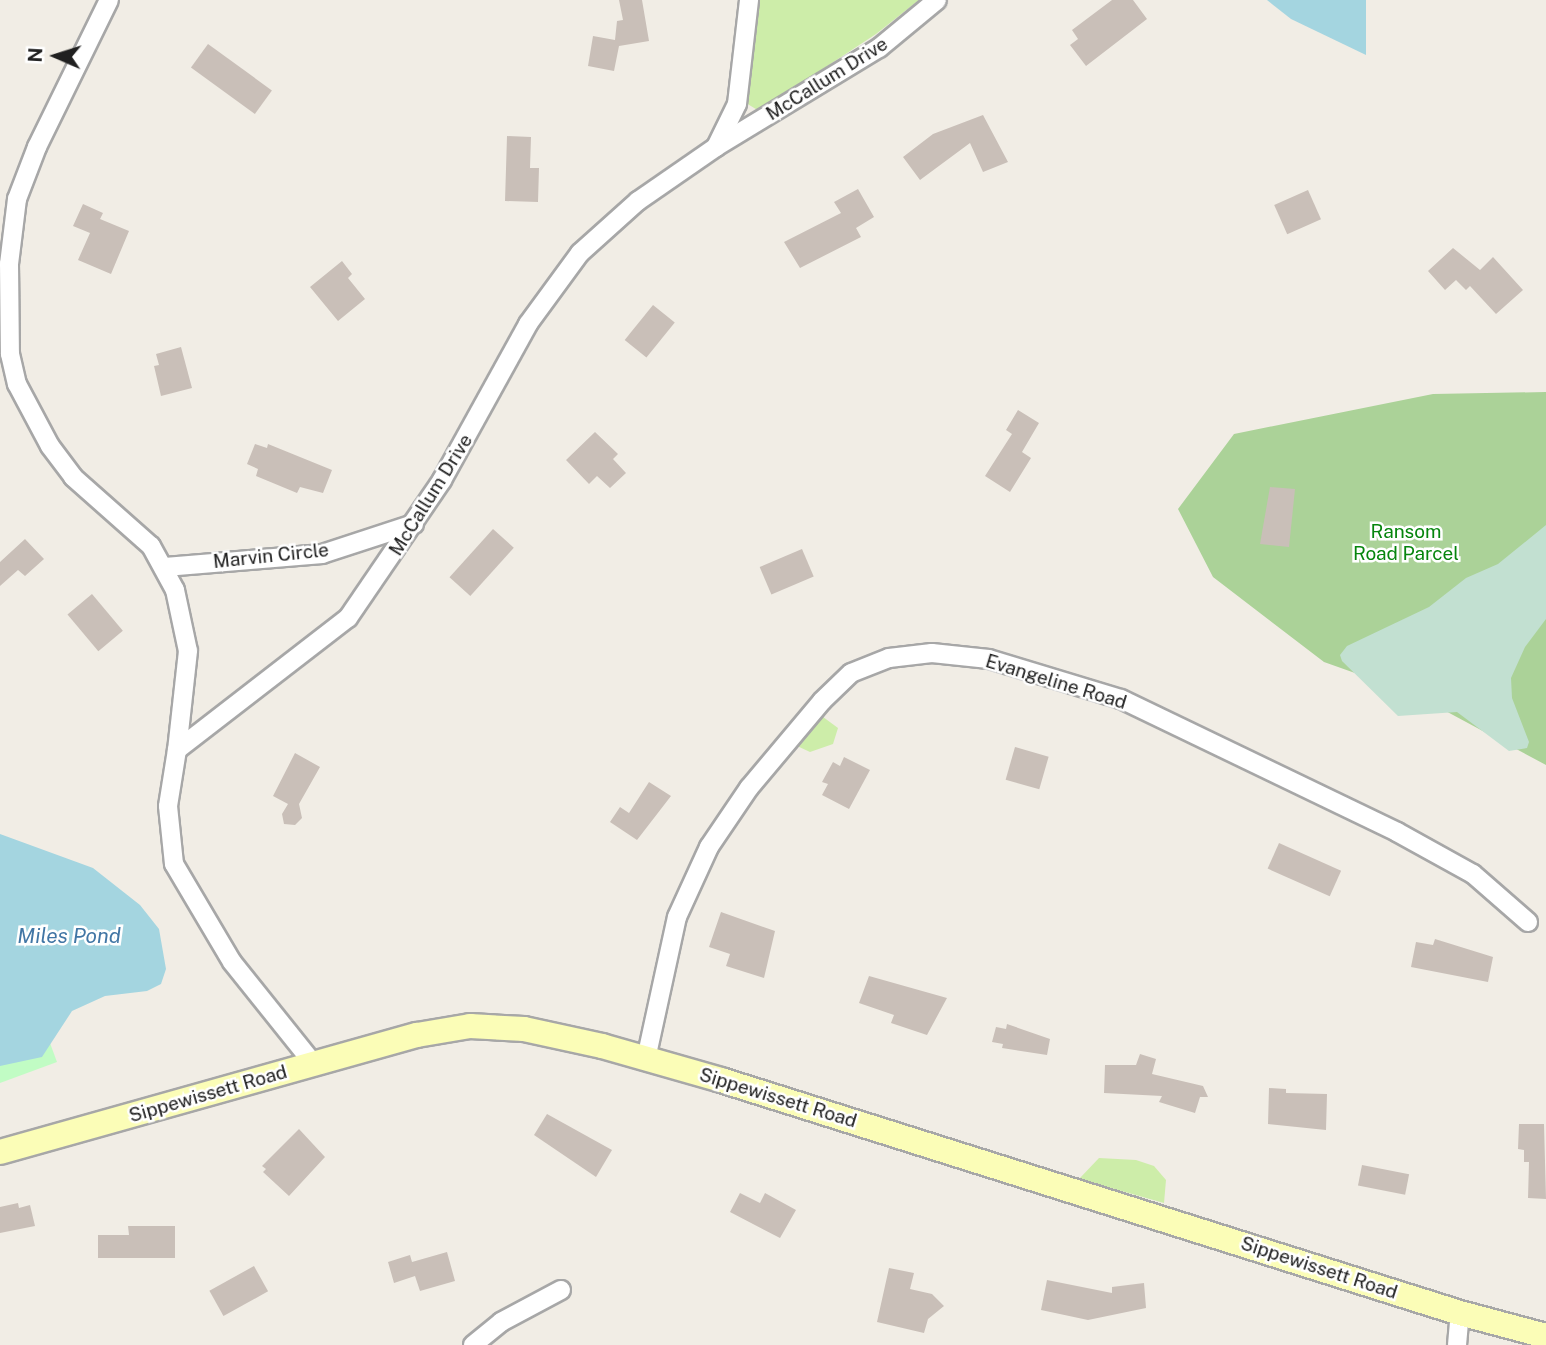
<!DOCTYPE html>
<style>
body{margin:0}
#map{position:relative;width:1546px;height:1345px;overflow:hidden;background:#f1ede5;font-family:"Public Sans",sans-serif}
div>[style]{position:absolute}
.grass>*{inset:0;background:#cdeda9}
.forest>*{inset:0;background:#abd298}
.wetland>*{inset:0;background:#c2e0d1}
.park>*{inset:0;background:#c1fcc4}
.water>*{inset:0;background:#a4d5e0}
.building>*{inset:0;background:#c9bfb8;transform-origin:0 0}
.roads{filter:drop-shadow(2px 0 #a7a7a7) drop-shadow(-2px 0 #a7a7a7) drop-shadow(0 2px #a7a7a7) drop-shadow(0 -2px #a7a7a7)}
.minor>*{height:18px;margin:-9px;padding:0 9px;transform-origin:9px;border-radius:9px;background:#fff}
.secondary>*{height:24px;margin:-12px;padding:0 12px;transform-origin:12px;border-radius:12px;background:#fbfdb7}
span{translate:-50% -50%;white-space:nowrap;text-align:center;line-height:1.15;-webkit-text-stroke:5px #fff;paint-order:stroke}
.street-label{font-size:19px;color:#202020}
.park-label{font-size:19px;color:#06850d}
.water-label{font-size:21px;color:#4176a5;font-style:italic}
.north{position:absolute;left:21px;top:21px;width:70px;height:70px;-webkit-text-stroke:5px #fff;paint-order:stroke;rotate:273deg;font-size:19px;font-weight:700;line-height:28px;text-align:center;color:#202020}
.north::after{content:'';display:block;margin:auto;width:24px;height:32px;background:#202020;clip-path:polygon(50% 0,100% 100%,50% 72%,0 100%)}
</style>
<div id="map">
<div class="grass">
<div style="clip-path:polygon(758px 0,919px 0,876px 34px,759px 111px,746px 103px)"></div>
<div style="clip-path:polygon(819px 714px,838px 728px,833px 744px,810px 752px,795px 745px)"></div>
<div style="clip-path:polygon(1099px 1158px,1136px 1160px,1154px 1166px,1166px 1180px,1164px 1203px,1079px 1179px)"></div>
</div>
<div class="forest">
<div style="clip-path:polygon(1546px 392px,1546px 765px,1414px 694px,1324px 662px,1213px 577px,1178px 509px,1234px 434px,1433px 394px)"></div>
</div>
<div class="wetland">
<div style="clip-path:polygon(1546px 525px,1546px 619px,1525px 647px,1511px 678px,1512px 698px,1529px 742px,1527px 748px,1509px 751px,1457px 712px,1398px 716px,1342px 661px,1340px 655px,1347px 646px,1429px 607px,1466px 578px,1498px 564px)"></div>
</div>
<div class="park">
<div style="clip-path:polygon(26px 978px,57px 1062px,0 1083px,0 987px)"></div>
</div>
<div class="water">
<div style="clip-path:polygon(1267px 0,1366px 0,1366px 55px,1291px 19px)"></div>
<div style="clip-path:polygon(0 834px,93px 868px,140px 905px,159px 929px,166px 969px,161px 984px,147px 991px,105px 996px,72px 1011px,42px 1057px,0 1066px)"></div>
</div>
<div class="building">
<div style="clip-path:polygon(619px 0,642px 0,649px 41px,619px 46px,614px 71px,588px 66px,593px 36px,615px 40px,617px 21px,623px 20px)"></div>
<div style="clip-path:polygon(1112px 0,1133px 0,1147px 19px,1086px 66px,1070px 45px,1078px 39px,1072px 30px)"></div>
<div style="left:208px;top:44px;width:79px;height:29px;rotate:36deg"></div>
<div style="clip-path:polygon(983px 115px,1008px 162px,983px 172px,970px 143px,920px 180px,903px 157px,933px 134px)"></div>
<div style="clip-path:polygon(507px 136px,531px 137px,530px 168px,539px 168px,538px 202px,505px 201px)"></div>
<div style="clip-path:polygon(858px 189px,874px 217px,856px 228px,861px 237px,800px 268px,784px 242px,841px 213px,834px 202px)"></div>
<div style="left:1308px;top:190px;width:32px;height:37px;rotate:66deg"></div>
<div style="clip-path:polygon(83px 204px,103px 213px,100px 219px,129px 231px,111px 274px,78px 260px,90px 233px,73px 226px)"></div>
<div style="clip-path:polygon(1453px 248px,1480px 270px,1493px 257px,1523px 290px,1496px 314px,1470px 286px,1466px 290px,1456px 280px,1445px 290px,1428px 271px)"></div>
<div style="clip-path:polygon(342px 261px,352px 274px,348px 278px,365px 299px,338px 321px,310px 287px)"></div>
<div style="left:653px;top:305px;width:28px;height:45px;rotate:39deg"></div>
<div style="clip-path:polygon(181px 347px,192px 388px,161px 396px,154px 366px,159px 365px,156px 354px)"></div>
<div style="clip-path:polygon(1018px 410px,1039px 423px,1022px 452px,1031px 458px,1010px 492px,985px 476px,1012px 434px,1006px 430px)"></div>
<div style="clip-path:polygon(595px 432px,618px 454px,613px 459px,626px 473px,610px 488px,597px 476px,589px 484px,566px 460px)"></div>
<div style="clip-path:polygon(255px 444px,267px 448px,268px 444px,332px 470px,323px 493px,300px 487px,297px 493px,256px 476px,258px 469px,247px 464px)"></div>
<div style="clip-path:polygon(1270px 487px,1295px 489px,1289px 547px,1260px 544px)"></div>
<div style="left:493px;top:529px;width:28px;height:65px;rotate:42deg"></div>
<div style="clip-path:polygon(25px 539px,44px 559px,25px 576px,18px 570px,0 586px,0 562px)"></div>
<div style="left:802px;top:549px;width:30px;height:46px;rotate:67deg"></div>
<div style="left:92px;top:594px;width:48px;height:32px;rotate:50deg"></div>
<div style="left:1015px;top:747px;width:35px;height:34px;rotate:16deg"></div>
<div style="clip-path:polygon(295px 753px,320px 767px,299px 804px,302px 818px,295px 825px,284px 824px,282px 814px,288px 804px,273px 796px)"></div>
<div style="clip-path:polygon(844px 757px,870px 770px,849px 809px,822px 795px,828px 784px,822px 782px,833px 762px,840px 766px)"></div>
<div style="clip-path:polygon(649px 782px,671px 796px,637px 840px,610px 822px,620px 807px,629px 813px)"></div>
<div style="left:1279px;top:843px;width:68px;height:28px;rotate:24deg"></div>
<div style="clip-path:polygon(721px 912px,775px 931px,764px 978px,726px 966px,730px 954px,709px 947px)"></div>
<div style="clip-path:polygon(1435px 939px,1493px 957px,1488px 982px,1411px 967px,1416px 942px,1433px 945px)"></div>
<div style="clip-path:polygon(869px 976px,947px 998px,927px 1035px,891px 1023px,894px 1015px,859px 1003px)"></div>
<div style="clip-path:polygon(1007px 1024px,1050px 1039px,1047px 1055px,1002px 1048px,1003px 1044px,992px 1042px,996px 1027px,1006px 1029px)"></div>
<div style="clip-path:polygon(1140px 1054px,1156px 1059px,1152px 1074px,1203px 1086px,1208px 1097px,1200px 1097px,1195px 1113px,1159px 1102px,1162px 1096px,1104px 1093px,1105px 1065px,1136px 1065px)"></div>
<div style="clip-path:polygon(1269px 1088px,1286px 1089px,1286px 1093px,1327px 1094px,1326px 1130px,1268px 1124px)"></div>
<div style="clip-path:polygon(547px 1114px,612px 1150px,596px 1177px,534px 1135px)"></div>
<div style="clip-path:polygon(1519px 1124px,1544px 1124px,1546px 1199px,1528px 1198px,1529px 1162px,1524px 1162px,1524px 1150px,1518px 1149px)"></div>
<div style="clip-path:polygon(299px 1129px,325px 1157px,289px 1196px,263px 1172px,266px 1169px,262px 1166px)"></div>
<div style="left:1362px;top:1165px;width:48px;height:21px;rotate:11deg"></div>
<div style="clip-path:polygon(740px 1193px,760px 1203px,765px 1193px,796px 1210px,780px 1238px,730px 1212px)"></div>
<div style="clip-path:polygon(18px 1203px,19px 1208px,30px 1205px,35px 1226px,0 1233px,0 1207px)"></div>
<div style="clip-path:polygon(128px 1226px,175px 1226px,175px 1258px,98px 1258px,98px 1235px,129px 1235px)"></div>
<div style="clip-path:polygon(447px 1252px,455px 1281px,420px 1291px,415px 1276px,394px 1283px,388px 1262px,410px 1255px,412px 1262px)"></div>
<div style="left:254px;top:1266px;width:29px;height:51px;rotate:61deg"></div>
<div style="clip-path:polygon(889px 1268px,914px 1273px,910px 1289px,932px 1294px,944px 1306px,928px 1319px,924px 1333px,877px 1322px)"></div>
<div style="clip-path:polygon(1047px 1280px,1112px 1293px,1112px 1287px,1144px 1283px,1146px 1308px,1088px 1320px,1041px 1310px)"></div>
</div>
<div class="roads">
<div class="minor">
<div style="left:109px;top:0;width:164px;rotate:116.1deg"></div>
<div style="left:37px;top:147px;width:56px;rotate:111deg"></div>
<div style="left:17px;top:199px;width:65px;rotate:97deg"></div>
<div style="left:9px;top:264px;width:90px;rotate:89.4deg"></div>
<div style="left:10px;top:354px;width:31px;rotate:77deg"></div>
<div style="left:17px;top:384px;width:70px;rotate:62deg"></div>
<div style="left:50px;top:446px;width:39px;rotate:53deg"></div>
<div style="left:73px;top:477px;width:104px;rotate:41.5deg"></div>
<div style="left:151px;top:546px;width:50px;rotate:61.4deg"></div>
<div style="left:175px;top:590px;width:62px;rotate:78deg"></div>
<div style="left:188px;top:651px;width:100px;rotate:96.3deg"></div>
<div style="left:716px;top:147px;width:48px;rotate:-64deg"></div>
<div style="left:737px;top:104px;width:105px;rotate:-83.4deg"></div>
<div style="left:165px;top:567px;width:158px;rotate:-4.7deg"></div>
<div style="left:322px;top:554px;width:97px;rotate:-18.1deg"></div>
<div style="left:646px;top:1059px;width:145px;rotate:-77.7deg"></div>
<div style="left:677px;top:917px;width:77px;rotate:-65.4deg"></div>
<div style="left:709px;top:847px;width:71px;rotate:-55.9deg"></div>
<div style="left:749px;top:788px;width:114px;rotate:-50deg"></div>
<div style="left:822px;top:701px;width:40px;rotate:-44deg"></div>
<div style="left:851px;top:673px;width:41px;rotate:-21.5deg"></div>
<div style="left:889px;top:658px;width:43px;rotate:-6.6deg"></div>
<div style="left:932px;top:653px;width:57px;rotate:6deg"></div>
<div style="left:989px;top:659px;width:138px;rotate:16.9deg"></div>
<div style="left:1121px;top:699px;width:306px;rotate:25.7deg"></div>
<div style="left:1397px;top:832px;width:87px;rotate:28.9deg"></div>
<div style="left:1473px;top:874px;width:73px;rotate:41.1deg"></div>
<div style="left:313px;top:1063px;width:129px;rotate:-128.7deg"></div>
<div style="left:232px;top:962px;width:114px;rotate:-120.6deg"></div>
<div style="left:174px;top:864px;width:58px;rotate:-95.9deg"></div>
<div style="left:168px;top:806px;width:57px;rotate:-80.9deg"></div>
<div style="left:177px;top:750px;width:216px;rotate:-37.7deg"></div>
<div style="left:348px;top:618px;width:167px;rotate:-55.7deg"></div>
<div style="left:442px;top:480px;width:178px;rotate:-61.1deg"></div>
<div style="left:528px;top:324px;width:88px;rotate:-53.8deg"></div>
<div style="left:580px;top:253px;width:78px;rotate:-41.9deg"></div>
<div style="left:638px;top:201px;width:95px;rotate:-34.7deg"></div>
<div style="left:716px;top:147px;width:191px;rotate:-31.3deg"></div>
<div style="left:879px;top:48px;width:75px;rotate:-39.6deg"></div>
<div style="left:473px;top:1345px;width:36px;rotate:-39deg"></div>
<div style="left:501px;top:1322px;width:68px;rotate:-28.1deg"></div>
<div style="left:1457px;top:1345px;width:32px;rotate:-85deg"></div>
</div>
<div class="secondary">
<div style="left:0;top:1152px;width:433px;rotate:-15.7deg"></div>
<div style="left:417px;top:1035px;width:54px;rotate:-9.6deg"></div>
<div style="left:470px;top:1026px;width:54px;rotate:3.2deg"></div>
<div style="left:524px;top:1029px;width:80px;rotate:12.3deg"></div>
<div style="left:602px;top:1046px;width:124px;rotate:15.9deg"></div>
<div style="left:721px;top:1080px;width:775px;rotate:17.5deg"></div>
<div style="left:1460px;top:1313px;width:89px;rotate:15deg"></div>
</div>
</div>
<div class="street-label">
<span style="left:827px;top:79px;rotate:-32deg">McCallum Drive</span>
<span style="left:431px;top:495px;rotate:-58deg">McCallum Drive</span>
<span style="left:271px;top:556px;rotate:-6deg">Marvin Circle</span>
<span style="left:1056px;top:682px;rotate:17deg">Evangeline Road</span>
<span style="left:208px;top:1094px;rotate:-16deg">Sippewissett Road</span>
<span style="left:778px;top:1098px;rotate:17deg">Sippewissett Road</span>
<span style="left:1319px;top:1268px;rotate:18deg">Sippewissett Road</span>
</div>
<div class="park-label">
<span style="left:1406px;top:543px">Ransom<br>Road Parcel</span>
</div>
<div class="water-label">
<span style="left:69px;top:936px">Miles Pond</span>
</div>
<div class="north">N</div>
</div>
